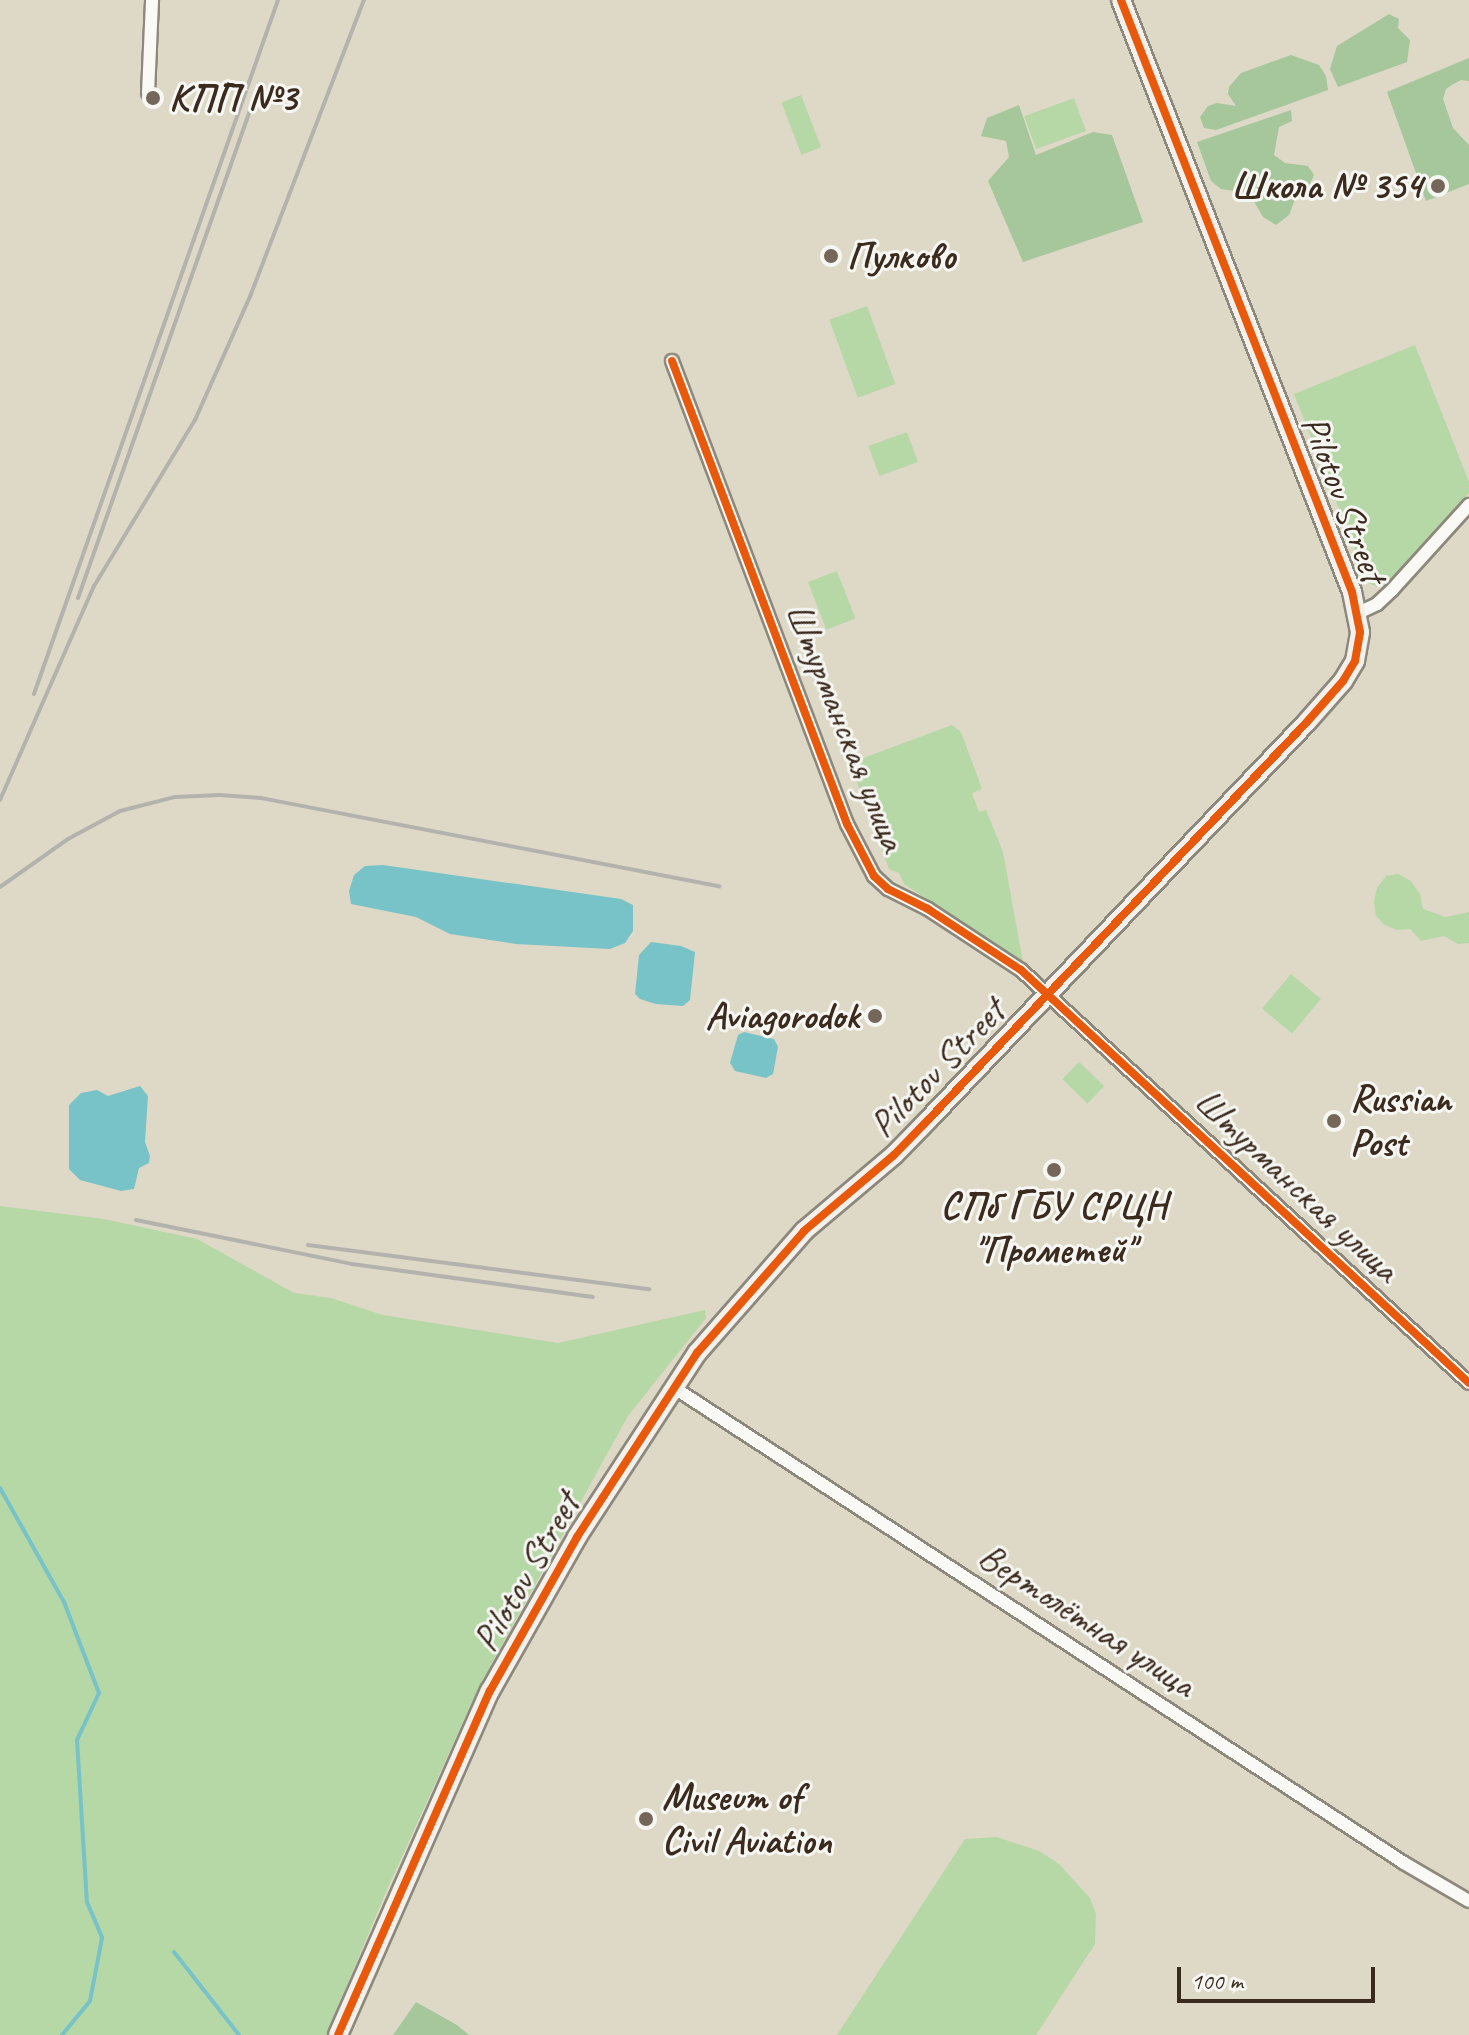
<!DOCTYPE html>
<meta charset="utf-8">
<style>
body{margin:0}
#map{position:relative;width:1469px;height:2035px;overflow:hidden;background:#ded9c6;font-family:Caveat,sans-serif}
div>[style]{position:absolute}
.green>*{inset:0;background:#b6d7a6;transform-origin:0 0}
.forest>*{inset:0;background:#a6c69b}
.water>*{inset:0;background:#78c3c7}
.stream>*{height:4px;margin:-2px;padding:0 2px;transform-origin:2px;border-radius:2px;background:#78c3c7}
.roads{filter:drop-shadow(2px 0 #8d887c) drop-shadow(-2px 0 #8d887c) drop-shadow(0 2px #8d887c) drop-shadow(0 -2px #8d887c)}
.street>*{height:12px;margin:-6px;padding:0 6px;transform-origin:6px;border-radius:6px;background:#faf9f6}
.secondary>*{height:18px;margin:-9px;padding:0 9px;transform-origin:9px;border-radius:9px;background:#f4f1ec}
.rail>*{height:4px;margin:-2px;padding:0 2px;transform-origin:2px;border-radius:2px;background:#b4b2ad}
.cycleway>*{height:8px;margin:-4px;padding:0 4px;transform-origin:4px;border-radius:4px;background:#e8590c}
.dots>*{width:22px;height:22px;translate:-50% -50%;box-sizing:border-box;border:4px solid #f6f6f2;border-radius:50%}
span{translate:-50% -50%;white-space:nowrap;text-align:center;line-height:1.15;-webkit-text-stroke:6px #f6f6f2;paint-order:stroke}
.poi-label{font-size:38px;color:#3b2a1e;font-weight:700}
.left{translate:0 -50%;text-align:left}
.right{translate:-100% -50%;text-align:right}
.street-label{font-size:38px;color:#3b2a1e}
.scale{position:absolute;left:1177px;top:1967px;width:198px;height:36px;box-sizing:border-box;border:4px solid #3b2a1e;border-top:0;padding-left:10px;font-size:24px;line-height:28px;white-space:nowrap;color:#3b2a1e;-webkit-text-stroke:6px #f6f6f2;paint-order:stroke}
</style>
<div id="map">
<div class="green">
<div style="left:801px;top:95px;width:56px;height:21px;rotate:69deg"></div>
<div style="left:1074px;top:98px;width:35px;height:53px;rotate:70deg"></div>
<div style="left:867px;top:306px;width:83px;height:40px;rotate:70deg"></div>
<div style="clip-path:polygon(1415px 345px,1469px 482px,1469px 493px,1398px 574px,1386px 585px,1378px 587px,1368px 583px,1294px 394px)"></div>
<div style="left:907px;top:432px;width:32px;height:41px;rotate:70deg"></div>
<div style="left:837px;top:571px;width:51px;height:31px;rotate:69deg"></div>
<div style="clip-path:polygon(952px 725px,961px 732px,982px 789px,972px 793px,979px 812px,986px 810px,1003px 852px,1023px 962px,904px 884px,899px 873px,889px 869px,850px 763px)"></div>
<div style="clip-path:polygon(1398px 874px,1411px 881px,1420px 894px,1423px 909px,1446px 917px,1469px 912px,1469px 943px,1458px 944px,1444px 936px,1421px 941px,1410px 929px,1397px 930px,1385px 925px,1376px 916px,1374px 902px,1377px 888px,1386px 876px)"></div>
<div style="left:1291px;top:974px;width:39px;height:45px;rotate:40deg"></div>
<div style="left:1079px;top:1062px;width:35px;height:24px;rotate:44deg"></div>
<div style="clip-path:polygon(0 1206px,104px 1219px,197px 1239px,294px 1293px,331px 1298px,383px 1315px,558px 1343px,705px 1310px,706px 1318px,628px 1416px,480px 1685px,388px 1887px,326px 2035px,0 2035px)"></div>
<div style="clip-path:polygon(997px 1837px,1039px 1851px,1059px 1864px,1090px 1898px,1096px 1914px,1095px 1944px,1036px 2035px,837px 2035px,965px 1839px)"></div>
</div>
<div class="forest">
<div style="clip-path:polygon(1389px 14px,1399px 19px,1398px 28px,1410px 40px,1407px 62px,1338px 87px,1330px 69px,1337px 46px)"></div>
<div style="clip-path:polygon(1291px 55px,1319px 65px,1326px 76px,1328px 90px,1216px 130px,1204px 128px,1200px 117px,1208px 106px,1217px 103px,1236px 106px,1228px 94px,1229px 87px,1241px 73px)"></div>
<div style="clip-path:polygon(1469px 58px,1469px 81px,1461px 80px,1452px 85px,1446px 89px,1443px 99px,1453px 128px,1469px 145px,1469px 184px,1426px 201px,1387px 92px)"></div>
<div style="clip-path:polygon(1019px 105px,1036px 155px,1093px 132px,1112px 135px,1143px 222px,1023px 262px,988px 181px,1009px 157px,1006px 141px,981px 136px,987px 118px)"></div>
<div style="clip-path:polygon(1291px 110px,1292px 121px,1279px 127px,1274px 155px,1285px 163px,1308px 166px,1314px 175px,1306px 192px,1296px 197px,1289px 215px,1276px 225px,1263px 217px,1249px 193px,1221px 189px,1211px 181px,1197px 142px)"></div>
<div style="clip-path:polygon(416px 2002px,457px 2025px,469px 2035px,393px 2035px)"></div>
</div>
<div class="water">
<div style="clip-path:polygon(383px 865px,621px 899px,633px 905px,633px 931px,625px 943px,610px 949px,516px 944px,450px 934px,416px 917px,351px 904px,349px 891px,354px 875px,365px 866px)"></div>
<div style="clip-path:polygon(651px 942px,681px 946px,695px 952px,690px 1000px,683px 1006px,656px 1004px,640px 999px,635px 994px,639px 955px)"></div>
<div style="clip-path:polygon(744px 1032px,774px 1039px,778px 1047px,773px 1074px,766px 1078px,735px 1071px,730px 1063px,738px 1035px)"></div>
<div style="clip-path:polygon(140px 1086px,148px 1096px,145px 1142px,150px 1156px,149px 1163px,139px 1168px,134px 1189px,121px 1191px,80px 1180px,69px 1169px,69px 1105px,81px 1093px,97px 1090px,108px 1096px)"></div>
</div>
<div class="stream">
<div style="left:0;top:1488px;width:131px;rotate:60.7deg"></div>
<div style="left:64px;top:1602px;width:97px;rotate:69deg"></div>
<div style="left:99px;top:1693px;width:52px;rotate:115.1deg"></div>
<div style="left:77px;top:1740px;width:162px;rotate:86.5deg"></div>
<div style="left:87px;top:1902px;width:39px;rotate:67deg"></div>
<div style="left:102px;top:1938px;width:64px;rotate:100.8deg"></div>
<div style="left:90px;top:2001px;width:44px;rotate:129.5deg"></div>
<div style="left:174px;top:1952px;width:105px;rotate:51.9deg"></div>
</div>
<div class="roads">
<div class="street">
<div style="left:148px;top:93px;width:93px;rotate:-87.5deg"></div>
<div style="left:672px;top:361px;width:495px;rotate:69.3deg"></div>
<div style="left:847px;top:824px;width:59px;rotate:62.6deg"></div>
<div style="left:874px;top:876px;width:19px;rotate:43deg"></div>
<div style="left:888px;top:889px;width:45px;rotate:26.6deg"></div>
<div style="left:928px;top:909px;width:111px;rotate:33.3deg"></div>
<div style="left:1021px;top:970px;width:609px;rotate:42.67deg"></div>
<div style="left:1358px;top:613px;width:21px;rotate:-25deg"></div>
<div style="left:1377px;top:604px;width:21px;rotate:-43deg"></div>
<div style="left:1392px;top:590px;width:115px;rotate:-47.8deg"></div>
<div style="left:673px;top:1387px;width:872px;rotate:33.07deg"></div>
<div style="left:1404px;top:1863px;width:75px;rotate:30.3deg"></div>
</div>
<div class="secondary">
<div style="left:338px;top:2035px;width:376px;rotate:-66.2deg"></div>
<div style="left:490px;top:1691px;width:177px;rotate:-60.5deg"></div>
<div style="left:577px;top:1537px;width:220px;rotate:-56.9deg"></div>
<div style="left:697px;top:1353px;width:162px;rotate:-48.7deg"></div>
<div style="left:804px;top:1231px;width:118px;rotate:-40.2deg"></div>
<div style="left:894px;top:1155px;width:50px;rotate:-45.8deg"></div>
<div style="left:929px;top:1119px;width:547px;rotate:-46.41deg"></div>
<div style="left:1306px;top:723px;width:56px;rotate:-48.6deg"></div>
<div style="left:1343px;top:681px;width:23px;rotate:-59deg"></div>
<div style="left:1355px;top:661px;width:29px;rotate:-80deg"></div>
<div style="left:1360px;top:632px;width:41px;rotate:-101.3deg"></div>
<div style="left:1352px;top:592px;width:635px;rotate:-111.32deg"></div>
</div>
</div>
<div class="rail">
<div style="left:78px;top:598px;width:544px;rotate:-70.57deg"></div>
<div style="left:34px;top:694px;width:736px;rotate:-70.63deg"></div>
<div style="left:0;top:800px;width:234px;rotate:-66.3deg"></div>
<div style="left:94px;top:586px;width:194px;rotate:-58.7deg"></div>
<div style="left:195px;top:420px;width:138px;rotate:-66deg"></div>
<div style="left:251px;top:294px;width:315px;rotate:-69deg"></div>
<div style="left:0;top:887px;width:83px;rotate:-35.2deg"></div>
<div style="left:68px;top:839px;width:59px;rotate:-28.3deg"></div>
<div style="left:120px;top:811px;width:57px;rotate:-14.3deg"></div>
<div style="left:175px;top:797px;width:45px;rotate:-2.5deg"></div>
<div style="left:220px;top:795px;width:41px;rotate:4.2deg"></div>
<div style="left:261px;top:798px;width:467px;rotate:10.9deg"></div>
<div style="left:136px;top:1220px;width:220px;rotate:11.5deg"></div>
<div style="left:352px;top:1264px;width:243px;rotate:7.8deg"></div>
<div style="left:308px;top:1245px;width:344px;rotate:7.4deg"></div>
</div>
<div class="cycleway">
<div style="left:672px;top:361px;width:495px;rotate:69.3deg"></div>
<div style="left:847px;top:824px;width:59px;rotate:62.6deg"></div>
<div style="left:874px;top:876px;width:19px;rotate:43deg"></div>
<div style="left:888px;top:889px;width:45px;rotate:26.6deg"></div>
<div style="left:928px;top:909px;width:111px;rotate:33.3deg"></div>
<div style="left:1021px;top:970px;width:609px;rotate:42.67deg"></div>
<div style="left:338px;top:2035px;width:376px;rotate:-66.2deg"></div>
<div style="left:490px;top:1691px;width:177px;rotate:-60.5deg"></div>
<div style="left:577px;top:1537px;width:220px;rotate:-56.9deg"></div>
<div style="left:697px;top:1353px;width:162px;rotate:-48.7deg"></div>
<div style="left:804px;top:1231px;width:118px;rotate:-40.2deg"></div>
<div style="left:894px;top:1155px;width:50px;rotate:-45.8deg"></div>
<div style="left:929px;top:1119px;width:547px;rotate:-46.41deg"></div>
<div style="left:1306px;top:723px;width:56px;rotate:-48.6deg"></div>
<div style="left:1343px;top:681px;width:23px;rotate:-59deg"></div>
<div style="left:1355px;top:661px;width:29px;rotate:-80deg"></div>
<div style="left:1360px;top:632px;width:41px;rotate:-101.3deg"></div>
<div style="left:1352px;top:592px;width:635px;rotate:-111.32deg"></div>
</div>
<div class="dots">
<div style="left:153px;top:98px;background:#746759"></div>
<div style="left:1438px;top:186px;background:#746759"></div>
<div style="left:831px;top:256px;background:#746759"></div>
<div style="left:875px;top:1016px;background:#746759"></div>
<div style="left:1334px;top:1121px;background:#746759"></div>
<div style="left:1054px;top:1170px;background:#746759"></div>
<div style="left:646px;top:1819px;background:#746759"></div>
</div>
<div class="poi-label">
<span class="left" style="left:169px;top:98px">КПП №3</span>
<span class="right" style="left:1422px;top:186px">Школа № 354</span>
<span class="left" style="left:847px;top:256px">Пулково</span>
<span class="right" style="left:859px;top:1016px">Aviagorodok</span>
<span class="left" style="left:1350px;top:1121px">Russian<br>Post</span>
<span style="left:1054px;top:1228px">СПб ГБУ СРЦН<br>"Прометей"</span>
<span class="left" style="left:662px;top:1819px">Museum of<br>Civil Aviation</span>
</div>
<div class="street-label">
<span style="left:1344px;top:499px;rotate:69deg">Pilotov Street</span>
<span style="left:846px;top:727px;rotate:68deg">Штурманская улица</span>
<span style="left:937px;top:1068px;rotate:-46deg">Pilotov Street</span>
<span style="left:1297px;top:1185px;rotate:43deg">Штурманская улица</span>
<span style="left:526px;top:1572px;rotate:-60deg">Pilotov Street</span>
<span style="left:1087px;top:1620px;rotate:33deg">Вертолётная улица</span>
</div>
<div class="scale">100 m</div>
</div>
